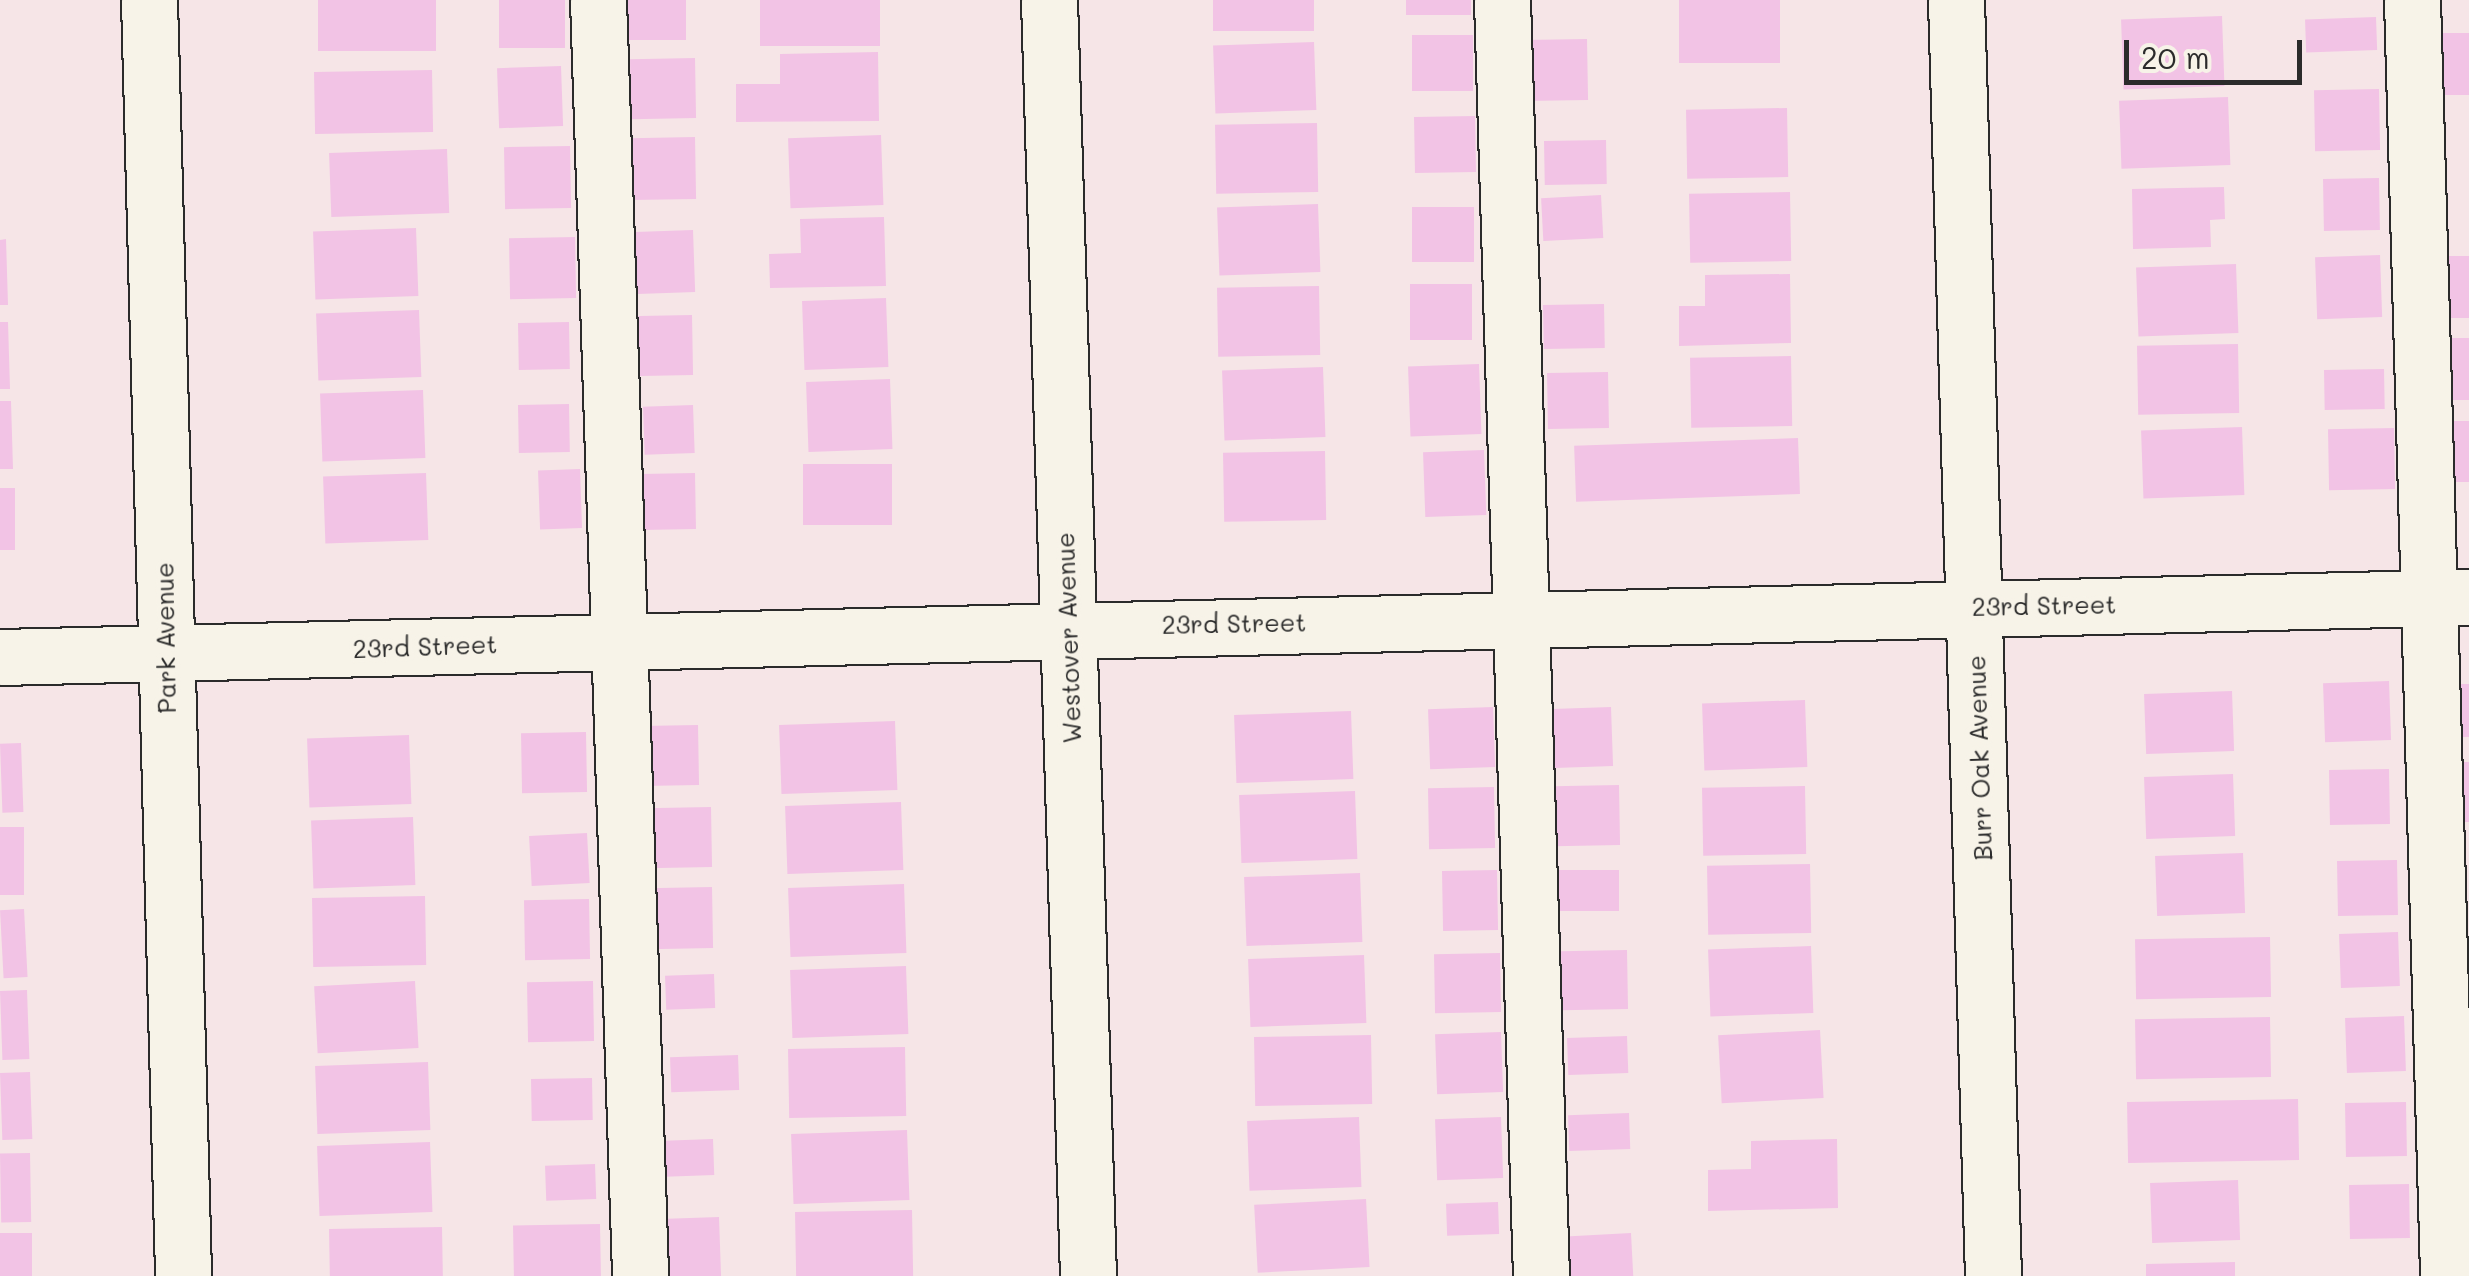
<!DOCTYPE html>
<style>
body{margin:0}
#map{position:relative;width:2469px;height:1276px;overflow:hidden;background:#f6e5e7;font-family:Mali,sans-serif}
div>[style]{position:absolute}
.building>*{inset:0;background:#f2c3e5;transform-origin:0 0}
.roads{filter:drop-shadow(2px 0 #2b2b2b) drop-shadow(-2px 0 #2b2b2b) drop-shadow(0 2px #2b2b2b) drop-shadow(0 -2px #2b2b2b)}
.minor>*{height:55px;margin:-27.5px;padding:0 27.5px;transform-origin:27.5px;border-radius:27.5px;background:#f7f3e8}
span{translate:-50% -50%;white-space:nowrap;text-align:center;line-height:1.15;-webkit-text-stroke:9px #f7f3e8;paint-order:stroke}
.street-label{font-size:25px;color:#2b2b2b}
.scale{position:absolute;left:2124px;top:40px;width:178px;height:45px;box-sizing:border-box;border:5px solid #2b2b2b;border-top:0;padding-left:12px;font-size:30px;line-height:35px;white-space:nowrap;color:#2b2b2b;-webkit-text-stroke:8px #f7f3e8;paint-order:stroke}
</style>
<div id="map">
<div class="building">
<div style="left:318px;top:0;width:118px;height:51px"></div>
<div style="left:499px;top:0;width:66px;height:48px"></div>
<div style="left:621px;top:0;width:65px;height:40px"></div>
<div style="left:760px;top:0;width:120px;height:46px"></div>
<div style="left:1213px;top:0;width:101px;height:31px"></div>
<div style="left:1406px;top:0;width:65px;height:15px"></div>
<div style="left:1679px;top:0;width:101px;height:63px"></div>
<div style="left:2222px;top:16px;width:70px;height:101px;rotate:88deg"></div>
<div style="left:2376px;top:17px;width:33px;height:71px;rotate:88deg"></div>
<div style="left:2440px;top:33px;width:29px;height:62px"></div>
<div style="left:1473px;top:35px;width:56px;height:61px;rotate:90deg"></div>
<div style="left:1587px;top:39px;width:61px;height:65px;rotate:89deg"></div>
<div style="left:1314px;top:42px;width:68px;height:101px;rotate:88deg"></div>
<div style="clip-path:polygon(878px 52px,879px 121px,736px 122px,736px 84px,780px 84px,780px 54px)"></div>
<div style="left:695px;top:58px;width:60px;height:65px;rotate:89deg"></div>
<div style="left:561px;top:66px;width:60px;height:64px;rotate:88deg"></div>
<div style="left:432px;top:70px;width:62px;height:118px;rotate:89deg"></div>
<div style="left:2379px;top:89px;width:61px;height:65px;rotate:89deg"></div>
<div style="left:2228px;top:97px;width:68px;height:109px;rotate:88deg"></div>
<div style="left:1787px;top:108px;width:69px;height:101px;rotate:89deg"></div>
<div style="left:1475px;top:116px;width:56px;height:61px;rotate:89deg"></div>
<div style="left:1317px;top:123px;width:69px;height:102px;rotate:89deg"></div>
<div style="left:881px;top:135px;width:70px;height:93px;rotate:88deg"></div>
<div style="left:695px;top:137px;width:62px;height:65px;rotate:89deg"></div>
<div style="left:1606px;top:140px;width:44px;height:62px;rotate:89deg"></div>
<div style="left:570px;top:146px;width:62px;height:66px;rotate:89deg"></div>
<div style="left:447px;top:149px;width:64px;height:118px;rotate:88deg"></div>
<div style="left:2379px;top:178px;width:52px;height:56px;rotate:89deg"></div>
<div style="clip-path:polygon(2224px 187px,2225px 219px,2210px 220px,2211px 247px,2133px 249px,2132px 189px)"></div>
<div style="left:1790px;top:192px;width:69px;height:101px;rotate:89deg"></div>
<div style="left:1601px;top:195px;width:43px;height:60px;rotate:87deg"></div>
<div style="left:1318px;top:204px;width:68px;height:101px;rotate:88deg"></div>
<div style="left:1412px;top:207px;width:62px;height:55px"></div>
<div style="clip-path:polygon(884px 217px,886px 286px,770px 288px,769px 254px,801px 253px,800px 219px)"></div>
<div style="left:416px;top:228px;width:68px;height:103px;rotate:88deg"></div>
<div style="left:693px;top:230px;width:62px;height:65px;rotate:88deg"></div>
<div style="left:575px;top:237px;width:61px;height:66px;rotate:89deg"></div>
<div style="clip-path:polygon(6px 239px,8px 305px,0 305px,0 240px)"></div>
<div style="left:2380px;top:255px;width:62px;height:65px;rotate:88deg"></div>
<div style="left:2446px;top:256px;width:23px;height:62px"></div>
<div style="left:2236px;top:264px;width:69px;height:100px;rotate:88deg"></div>
<div style="clip-path:polygon(1790px 274px,1791px 343px,1679px 346px,1679px 306px,1705px 306px,1705px 275px)"></div>
<div style="left:1472px;top:284px;width:56px;height:62px;rotate:90deg"></div>
<div style="left:1319px;top:286px;width:69px;height:102px;rotate:89deg"></div>
<div style="left:886px;top:298px;width:69px;height:84px;rotate:88deg"></div>
<div style="left:1604px;top:304px;width:44px;height:61px;rotate:89deg"></div>
<div style="left:419px;top:310px;width:67px;height:103px;rotate:88deg"></div>
<div style="left:692px;top:315px;width:60px;height:65px;rotate:89deg"></div>
<div style="clip-path:polygon(0 322px,8px 322px,10px 389px,0 389px)"></div>
<div style="left:569px;top:322px;width:47px;height:51px;rotate:89deg"></div>
<div style="left:2469px;top:338px;width:62px;height:19px;rotate:90deg"></div>
<div style="left:2238px;top:344px;width:69px;height:101px;rotate:89deg"></div>
<div style="left:1791px;top:356px;width:70px;height:101px;rotate:89deg"></div>
<div style="left:1479px;top:364px;width:70px;height:71px;rotate:88deg"></div>
<div style="left:1323px;top:367px;width:70px;height:101px;rotate:88deg"></div>
<div style="left:2384px;top:369px;width:40px;height:60px;rotate:89deg"></div>
<div style="left:1608px;top:372px;width:56px;height:61px;rotate:89deg"></div>
<div style="left:890px;top:379px;width:70px;height:84px;rotate:88deg"></div>
<div style="left:423px;top:390px;width:68px;height:103px;rotate:88deg"></div>
<div style="clip-path:polygon(0 401px,11px 401px,13px 469px,0 469px)"></div>
<div style="left:569px;top:404px;width:48px;height:51px;rotate:89deg"></div>
<div style="left:693px;top:405px;width:48px;height:50px;rotate:88deg"></div>
<div style="left:2440px;top:421px;width:29px;height:61px"></div>
<div style="left:2242px;top:427px;width:68px;height:101px;rotate:88deg"></div>
<div style="left:2394px;top:428px;width:61px;height:66px;rotate:89deg"></div>
<div style="left:1798px;top:438px;width:56px;height:224px;rotate:88deg"></div>
<div style="left:1484px;top:450px;width:65px;height:61px;rotate:88deg"></div>
<div style="left:1325px;top:451px;width:69px;height:102px;rotate:89deg"></div>
<div style="left:892px;top:464px;width:61px;height:89px;rotate:90deg"></div>
<div style="left:580px;top:469px;width:59px;height:42px;rotate:88deg"></div>
<div style="left:426px;top:473px;width:67px;height:103px;rotate:88deg"></div>
<div style="left:695px;top:473px;width:56px;height:54px;rotate:89deg"></div>
<div style="left:15px;top:488px;width:62px;height:15px;rotate:90deg"></div>
<div style="left:2389px;top:681px;width:59px;height:66px;rotate:88deg"></div>
<div style="left:2452px;top:684px;width:17px;height:53px"></div>
<div style="left:2232px;top:691px;width:60px;height:88px;rotate:88deg"></div>
<div style="left:1805px;top:700px;width:67px;height:103px;rotate:88deg"></div>
<div style="left:1493px;top:707px;width:60px;height:65px;rotate:88deg"></div>
<div style="left:1611px;top:707px;width:59px;height:66px;rotate:88deg"></div>
<div style="left:1351px;top:711px;width:68px;height:117px;rotate:88deg"></div>
<div style="left:895px;top:721px;width:69px;height:116px;rotate:88deg"></div>
<div style="left:698px;top:725px;width:60px;height:56px;rotate:89deg"></div>
<div style="left:586px;top:732px;width:60px;height:65px;rotate:89deg"></div>
<div style="left:409px;top:735px;width:69px;height:102px;rotate:88deg"></div>
<div style="left:21px;top:743px;width:69px;height:21px;rotate:88deg"></div>
<div style="left:2457px;top:762px;width:12px;height:60px"></div>
<div style="left:2389px;top:769px;width:55px;height:60px;rotate:89deg"></div>
<div style="left:2233px;top:774px;width:62px;height:89px;rotate:88deg"></div>
<div style="left:1619px;top:785px;width:60px;height:66px;rotate:89deg"></div>
<div style="left:1805px;top:786px;width:68px;height:103px;rotate:89deg"></div>
<div style="left:1494px;top:787px;width:61px;height:66px;rotate:89deg"></div>
<div style="left:1355px;top:791px;width:68px;height:116px;rotate:88deg"></div>
<div style="left:901px;top:802px;width:68px;height:116px;rotate:88deg"></div>
<div style="left:711px;top:807px;width:60px;height:66px;rotate:89deg"></div>
<div style="left:413px;top:817px;width:68px;height:102px;rotate:88deg"></div>
<div style="left:0;top:827px;width:24px;height:68px"></div>
<div style="left:587px;top:833px;width:50px;height:58px;rotate:87deg"></div>
<div style="left:2243px;top:853px;width:60px;height:88px;rotate:88deg"></div>
<div style="left:2397px;top:860px;width:55px;height:60px;rotate:89deg"></div>
<div style="left:1810px;top:864px;width:69px;height:103px;rotate:89deg"></div>
<div style="left:1497px;top:870px;width:60px;height:55px;rotate:89deg"></div>
<div style="left:1619px;top:870px;width:41px;height:61px;rotate:90deg"></div>
<div style="left:1360px;top:873px;width:69px;height:116px;rotate:88deg"></div>
<div style="left:904px;top:884px;width:69px;height:116px;rotate:88deg"></div>
<div style="left:712px;top:887px;width:61px;height:65px;rotate:89deg"></div>
<div style="left:425px;top:896px;width:69px;height:113px;rotate:89deg"></div>
<div style="left:589px;top:899px;width:60px;height:65px;rotate:89deg"></div>
<div style="left:24px;top:909px;width:68px;height:24px;rotate:87deg"></div>
<div style="left:2398px;top:932px;width:54px;height:59px;rotate:88deg"></div>
<div style="left:2270px;top:937px;width:60px;height:135px;rotate:89deg"></div>
<div style="left:1811px;top:946px;width:67px;height:103px;rotate:88deg"></div>
<div style="left:1627px;top:950px;width:59px;height:66px;rotate:89deg"></div>
<div style="left:1500px;top:953px;width:59px;height:66px;rotate:89deg"></div>
<div style="left:1364px;top:955px;width:68px;height:116px;rotate:88deg"></div>
<div style="left:906px;top:966px;width:68px;height:116px;rotate:88deg"></div>
<div style="left:714px;top:974px;width:34px;height:49px;rotate:88deg"></div>
<div style="left:415px;top:981px;width:67px;height:101px;rotate:87deg"></div>
<div style="left:593px;top:981px;width:60px;height:66px;rotate:89deg"></div>
<div style="left:27px;top:990px;width:69px;height:27px;rotate:88deg"></div>
<div style="left:2404px;top:1016px;width:55px;height:59px;rotate:88deg"></div>
<div style="left:2270px;top:1017px;width:60px;height:135px;rotate:89deg"></div>
<div style="left:1820px;top:1030px;width:68px;height:102px;rotate:87deg"></div>
<div style="left:1501px;top:1032px;width:60px;height:66px;rotate:88deg"></div>
<div style="left:1371px;top:1035px;width:69px;height:117px;rotate:89deg"></div>
<div style="left:1627px;top:1036px;width:37px;height:60px;rotate:88deg"></div>
<div style="left:905px;top:1047px;width:69px;height:117px;rotate:89deg"></div>
<div style="left:738px;top:1055px;width:35px;height:68px;rotate:88deg"></div>
<div style="left:428px;top:1062px;width:68px;height:113px;rotate:88deg"></div>
<div style="left:30px;top:1072px;width:67px;height:30px;rotate:88deg"></div>
<div style="left:592px;top:1078px;width:42px;height:61px;rotate:89deg"></div>
<div style="left:2298px;top:1099px;width:61px;height:171px;rotate:89deg"></div>
<div style="left:2406px;top:1102px;width:54px;height:61px;rotate:89deg"></div>
<div style="left:1629px;top:1113px;width:36px;height:61px;rotate:88deg"></div>
<div style="left:1359px;top:1117px;width:70px;height:112px;rotate:88deg"></div>
<div style="left:1501px;top:1117px;width:61px;height:66px;rotate:88deg"></div>
<div style="left:907px;top:1130px;width:70px;height:116px;rotate:88deg"></div>
<div style="left:713px;top:1139px;width:36px;height:49px;rotate:88deg"></div>
<div style="clip-path:polygon(1837px 1139px,1838px 1208px,1708px 1211px,1708px 1170px,1751px 1169px,1751px 1141px)"></div>
<div style="left:430px;top:1142px;width:70px;height:113px;rotate:88deg"></div>
<div style="left:30px;top:1153px;width:69px;height:30px;rotate:89deg"></div>
<div style="left:595px;top:1164px;width:35px;height:50px;rotate:88deg"></div>
<div style="left:2238px;top:1180px;width:60px;height:88px;rotate:88deg"></div>
<div style="left:2409px;top:1184px;width:54px;height:60px;rotate:89deg"></div>
<div style="left:1366px;top:1199px;width:68px;height:112px;rotate:87deg"></div>
<div style="left:1498px;top:1202px;width:32px;height:52px;rotate:88deg"></div>
<div style="left:912px;top:1210px;width:66px;height:117px;rotate:89deg"></div>
<div style="left:719px;top:1217px;width:59px;height:66px;rotate:88deg"></div>
<div style="left:600px;top:1224px;width:52px;height:87px;rotate:89deg"></div>
<div style="left:442px;top:1227px;width:49px;height:113px;rotate:89deg"></div>
<div style="left:0;top:1233px;width:32px;height:43px"></div>
<div style="left:1631px;top:1233px;width:43px;height:65px;rotate:87deg"></div>
<div style="clip-path:polygon(2235px 1262px,2235px 1276px,2146px 1276px,2146px 1264px)"></div>
</div>
<div class="roads">
<div class="minor">
<div style="left:149px;top:0;width:1276px;rotate:88.47deg"></div>
<div style="left:598px;top:0;width:1277px;rotate:88.11deg"></div>
<div style="left:1049px;top:0;width:1277px;rotate:88.25deg"></div>
<div style="left:1502px;top:0;width:1277px;rotate:88.25deg"></div>
<div style="left:1956px;top:0;width:1277px;rotate:88.34deg"></div>
<div style="left:2412px;top:0;width:1277px;rotate:88.38deg"></div>
<div style="left:0;top:657px;width:2470px;rotate:-1.39deg"></div>
</div>
</div>
<div class="street-label">
<span style="left:2044px;top:605px;rotate:-1deg">23rd Street</span>
<span style="left:1234px;top:623px;rotate:-1deg">23rd Street</span>
<span style="left:165px;top:638px;rotate:-91deg">Park Avenue</span>
<span style="left:1068px;top:638px;rotate:-92deg">Westover Avenue</span>
<span style="left:425px;top:646px;rotate:-2deg">23rd Street</span>
<span style="left:1979px;top:758px;rotate:-92deg">Burr Oak Avenue</span>
</div>
<div class="scale">20 m</div>
</div>
